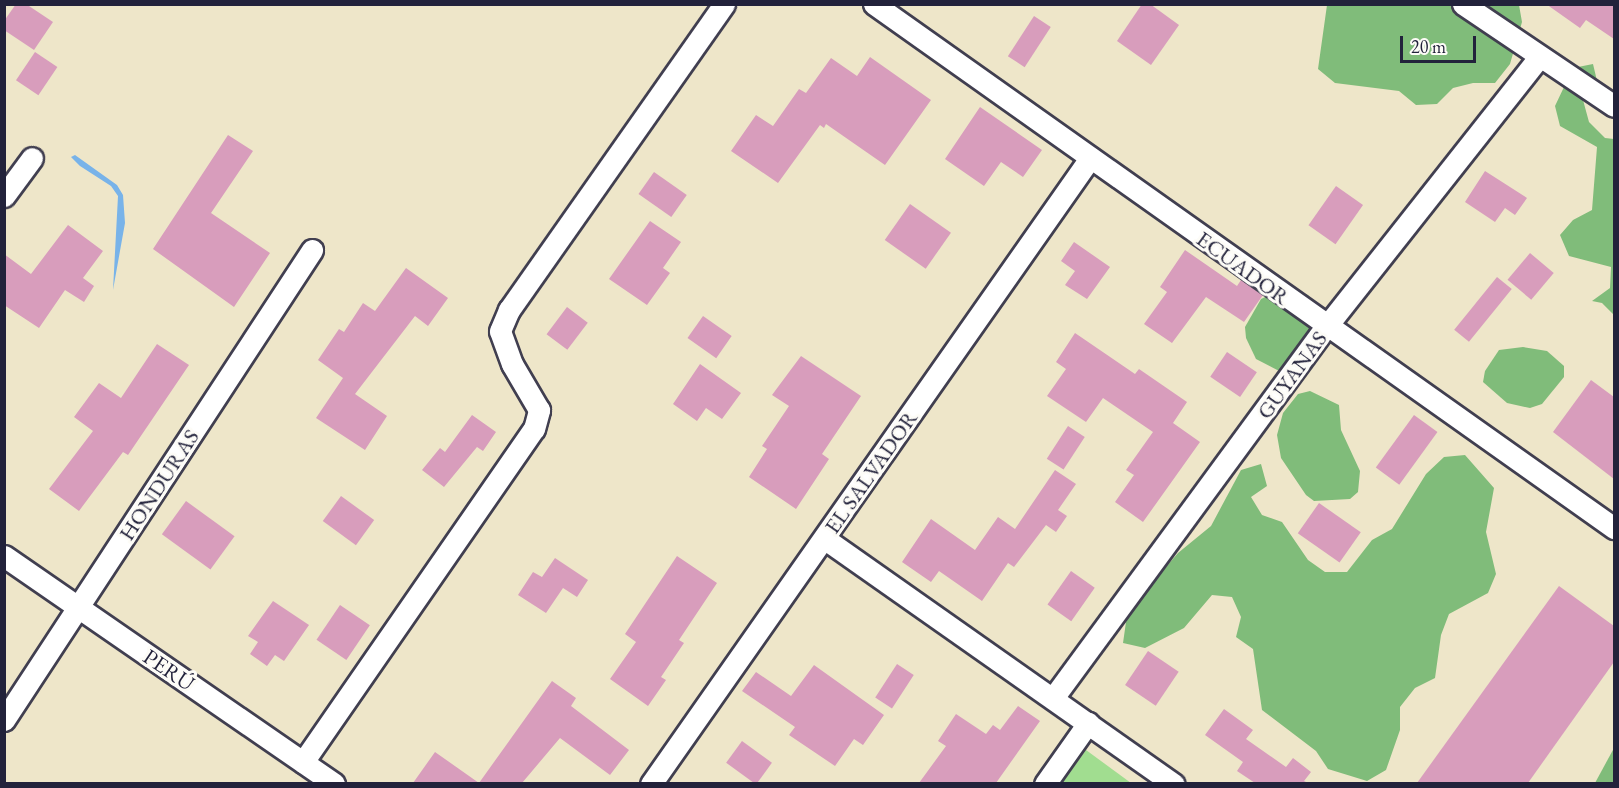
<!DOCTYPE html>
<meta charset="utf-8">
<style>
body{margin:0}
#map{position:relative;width:1619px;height:788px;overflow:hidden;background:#eee6c9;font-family:"EB Garamond",serif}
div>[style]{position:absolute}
.green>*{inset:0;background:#a1dd90}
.forest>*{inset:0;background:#80bc7a}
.water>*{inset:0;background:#78b3e9}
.building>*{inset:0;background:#d89dbc;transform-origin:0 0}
.roads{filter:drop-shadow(2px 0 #413f50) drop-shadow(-2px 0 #413f50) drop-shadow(0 2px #413f50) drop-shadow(0 -2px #413f50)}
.street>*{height:21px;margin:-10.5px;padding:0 10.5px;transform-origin:10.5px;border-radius:10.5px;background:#fff}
span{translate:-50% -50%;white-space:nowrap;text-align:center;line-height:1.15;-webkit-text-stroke:6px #fdfcf7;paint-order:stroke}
.street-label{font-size:22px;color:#22223b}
.frame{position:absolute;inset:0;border:6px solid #22223b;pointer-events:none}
.scale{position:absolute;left:1400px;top:36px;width:76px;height:27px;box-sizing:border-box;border:3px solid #22223b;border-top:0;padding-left:8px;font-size:18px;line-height:21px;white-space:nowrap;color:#22223b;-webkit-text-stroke:4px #fdfcf7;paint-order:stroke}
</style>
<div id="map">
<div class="green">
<div style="clip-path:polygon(1086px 750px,1131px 783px,1062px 783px)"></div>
</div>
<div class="forest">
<div style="clip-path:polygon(1327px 5px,1519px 5px,1522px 22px,1510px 64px,1495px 83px,1473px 83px,1453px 88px,1437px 104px,1416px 105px,1399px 91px,1335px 83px,1318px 69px)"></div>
<div style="clip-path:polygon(1593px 64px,1598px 85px,1583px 100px,1589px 122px,1605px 138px,1614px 139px,1614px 315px,1602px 303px,1592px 301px,1610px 288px,1611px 267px,1569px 256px,1560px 235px,1573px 220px,1592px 210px,1597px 147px,1560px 126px,1555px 106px,1573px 68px)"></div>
<div style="clip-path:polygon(1284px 288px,1308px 295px,1328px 323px,1285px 374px,1256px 359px,1246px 338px,1245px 327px,1261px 299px)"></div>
<div style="clip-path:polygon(1523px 347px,1547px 351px,1564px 366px,1564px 377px,1542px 404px,1530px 408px,1507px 403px,1483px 382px,1485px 371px,1499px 350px)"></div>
<div style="clip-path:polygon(1310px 391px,1339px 405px,1341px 430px,1360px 471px,1358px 492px,1350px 499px,1314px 501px,1306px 495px,1281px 458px,1277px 435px,1283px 413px,1298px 394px)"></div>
<div style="clip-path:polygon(1465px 455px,1494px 488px,1486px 532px,1496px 574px,1488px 593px,1449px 614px,1441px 635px,1435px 678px,1415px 688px,1400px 707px,1400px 730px,1386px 770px,1367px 781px,1328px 769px,1316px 751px,1262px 710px,1253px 649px,1236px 637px,1241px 617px,1232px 597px,1212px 595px,1184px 628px,1145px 648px,1123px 643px,1126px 622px,1136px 602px,1178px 553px,1211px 526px,1241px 470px,1261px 464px,1267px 486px,1251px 497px,1262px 515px,1282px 522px,1308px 560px,1325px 572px,1347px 572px,1372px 540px,1392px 529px,1426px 474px,1444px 457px)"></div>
<div style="clip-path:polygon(1614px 748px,1614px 783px,1595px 783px)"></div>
</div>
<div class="water">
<div style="clip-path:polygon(75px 155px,117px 185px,123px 195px,125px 223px,113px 290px,118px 196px,111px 186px,80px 166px,71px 157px)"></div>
</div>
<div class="building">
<div style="clip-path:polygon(16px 4px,26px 4px,53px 22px,34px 50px,4px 30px,4px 21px)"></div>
<div style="clip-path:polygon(1142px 4px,1150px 4px,1179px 25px,1151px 65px,1117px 41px)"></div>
<div style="clip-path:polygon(1546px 4px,1614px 4px,1614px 39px,1586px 20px,1580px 28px)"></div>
<div style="left:1034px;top:16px;width:20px;height:48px;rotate:33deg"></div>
<div style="left:35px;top:52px;width:27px;height:34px;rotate:34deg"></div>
<div style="clip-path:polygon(870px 57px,931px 100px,885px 165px,826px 124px,824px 128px,820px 125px,778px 183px,731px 151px,756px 115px,773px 126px,799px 89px,806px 93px,831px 58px,857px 76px)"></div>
<div style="clip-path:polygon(980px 107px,1042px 150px,1023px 177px,1001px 162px,984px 186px,945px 159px)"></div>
<div style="clip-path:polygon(228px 135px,253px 151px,211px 213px,270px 253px,234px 307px,153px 249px)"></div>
<div style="clip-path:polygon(1485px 171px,1527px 198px,1515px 215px,1505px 208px,1495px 222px,1465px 202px)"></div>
<div style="left:654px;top:172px;width:40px;height:27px;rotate:35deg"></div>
<div style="left:1336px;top:186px;width:33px;height:48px;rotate:35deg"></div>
<div style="left:910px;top:204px;width:50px;height:44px;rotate:35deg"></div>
<div style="clip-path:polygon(650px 221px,681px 242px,663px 268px,670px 273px,647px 305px,609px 279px)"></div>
<div style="clip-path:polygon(68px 225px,103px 251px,83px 278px,94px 286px,84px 302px,65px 290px,39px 328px,4px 305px,4px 254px,31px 274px)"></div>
<div style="clip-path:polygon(1074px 242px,1110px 267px,1087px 299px,1065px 285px,1075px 271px,1061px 261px)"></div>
<div style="clip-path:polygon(1185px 250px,1237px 286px,1241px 280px,1263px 295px,1244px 322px,1206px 297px,1172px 343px,1144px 324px,1167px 292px,1160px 287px)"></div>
<div style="left:1530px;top:253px;width:31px;height:35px;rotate:40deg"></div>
<div style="clip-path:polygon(406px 268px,448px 298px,428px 326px,415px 316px,355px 394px,387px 416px,365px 450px,316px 418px,343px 378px,318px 360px,339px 329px,344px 332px,363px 303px,375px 311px)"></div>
<div style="left:1497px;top:277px;width:19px;height:68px;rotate:39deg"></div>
<div style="left:567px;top:307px;width:26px;height:34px;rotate:37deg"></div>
<div style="left:703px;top:316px;width:35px;height:27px;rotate:35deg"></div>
<div style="clip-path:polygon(1075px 333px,1135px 374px,1139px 369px,1187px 402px,1173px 423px,1200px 442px,1143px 522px,1115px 502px,1134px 475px,1126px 470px,1153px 432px,1103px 398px,1086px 422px,1047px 396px,1066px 369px,1056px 362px)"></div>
<div style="clip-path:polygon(157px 344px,189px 365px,128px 455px,123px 452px,79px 511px,49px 489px,93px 431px,74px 417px,99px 383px,121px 398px)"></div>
<div style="left:1227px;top:352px;width:36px;height:30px;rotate:34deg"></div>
<div style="clip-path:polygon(801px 356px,861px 396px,822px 454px,829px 459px,796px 509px,749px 477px,767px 449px,762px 446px,789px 406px,772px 395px)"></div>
<div style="clip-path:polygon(700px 364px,741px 393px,722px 419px,706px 408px,697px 421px,673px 404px)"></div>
<div style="clip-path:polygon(1591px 380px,1614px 397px,1614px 479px,1553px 432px)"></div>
<div style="clip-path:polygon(472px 415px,496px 432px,483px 451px,477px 447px,444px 487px,422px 470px,440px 448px,445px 452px)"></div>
<div style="left:1414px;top:415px;width:29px;height:65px;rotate:36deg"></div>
<div style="left:1068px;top:426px;width:20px;height:39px;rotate:33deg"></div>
<div style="clip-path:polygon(1055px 470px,1076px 484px,1058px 510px,1067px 516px,1056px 532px,1046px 525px,1014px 567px,1008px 563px,982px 601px,939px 571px,931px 582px,902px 562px,931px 519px,975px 550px,998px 517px,1015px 529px)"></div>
<div style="left:341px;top:496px;width:41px;height:31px;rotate:36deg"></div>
<div style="left:186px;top:501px;width:60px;height:41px;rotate:36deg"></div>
<div style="left:1319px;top:503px;width:51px;height:37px;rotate:35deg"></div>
<div style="clip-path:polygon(677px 556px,717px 583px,679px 640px,684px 643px,661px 677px,666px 680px,648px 706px,610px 679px,636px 642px,625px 634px)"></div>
<div style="clip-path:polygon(555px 558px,588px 580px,577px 597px,563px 588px,546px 613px,518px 595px,533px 572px,542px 577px)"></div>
<div style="left:1071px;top:571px;width:29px;height:41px;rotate:35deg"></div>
<div style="clip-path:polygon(1559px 586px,1614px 626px,1614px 662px,1528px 783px,1417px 783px)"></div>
<div style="clip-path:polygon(273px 601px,309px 625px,284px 661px,275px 655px,267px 666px,250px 654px,258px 642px,248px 636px)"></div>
<div style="left:340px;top:605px;width:36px;height:42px;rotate:34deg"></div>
<div style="left:1148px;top:651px;width:37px;height:41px;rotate:34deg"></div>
<div style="left:897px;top:664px;width:20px;height:40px;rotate:33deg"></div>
<div style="clip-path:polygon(814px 665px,884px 715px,863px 745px,854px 739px,835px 766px,789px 735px,795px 727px,742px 691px,756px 672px,791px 696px)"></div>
<div style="clip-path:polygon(552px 681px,576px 698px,571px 706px,629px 750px,610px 775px,560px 738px,522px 783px,413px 783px,435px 752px,479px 783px)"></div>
<div style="clip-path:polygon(1018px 706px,1040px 721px,996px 783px,919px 783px,946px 746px,938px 741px,956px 714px,986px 734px,993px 725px,1000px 730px)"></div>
<div style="clip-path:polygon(1224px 709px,1253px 730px,1246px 739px,1286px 767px,1293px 758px,1311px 772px,1304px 781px,1308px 783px,1255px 783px,1237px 771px,1243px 762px,1205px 735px)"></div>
<div style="left:742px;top:741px;width:37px;height:27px;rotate:36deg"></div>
</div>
<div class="roads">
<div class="street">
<div style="left:874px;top:4px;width:907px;rotate:35.3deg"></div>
<div style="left:1463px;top:4px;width:182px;rotate:34deg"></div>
<div style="left:4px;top:196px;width:47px;rotate:-53.6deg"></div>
<div style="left:825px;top:539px;width:426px;rotate:35.1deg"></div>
<div style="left:4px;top:556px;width:401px;rotate:34.6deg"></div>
<div style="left:1053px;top:698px;width:461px;rotate:-53.7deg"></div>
<div style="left:1326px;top:327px;width:344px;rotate:-51.7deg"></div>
<div style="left:4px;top:720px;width:562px;rotate:-56.76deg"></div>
<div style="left:303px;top:762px;width:405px;rotate:-55.3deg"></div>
<div style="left:534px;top:429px;width:20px;rotate:-75deg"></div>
<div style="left:539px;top:410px;width:53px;rotate:-120.4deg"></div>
<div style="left:512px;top:364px;width:35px;rotate:-110deg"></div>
<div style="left:500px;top:331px;width:23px;rotate:-67deg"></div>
<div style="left:509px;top:310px;width:374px;rotate:-54.9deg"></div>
<div style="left:651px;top:784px;width:765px;rotate:-54.96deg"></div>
<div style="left:1045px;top:784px;width:75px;rotate:-54.8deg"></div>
</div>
</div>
<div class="street-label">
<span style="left:1243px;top:268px;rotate:36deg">ECUADOR</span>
<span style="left:1292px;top:375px;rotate:-54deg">GUYANAS</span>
<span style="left:871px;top:472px;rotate:-55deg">EL SALVADOR</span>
<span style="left:159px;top:485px;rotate:-57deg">HONDURAS</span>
<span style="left:169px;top:670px;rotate:34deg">PERÚ</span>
</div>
<div class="frame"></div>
<div class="scale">20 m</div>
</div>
